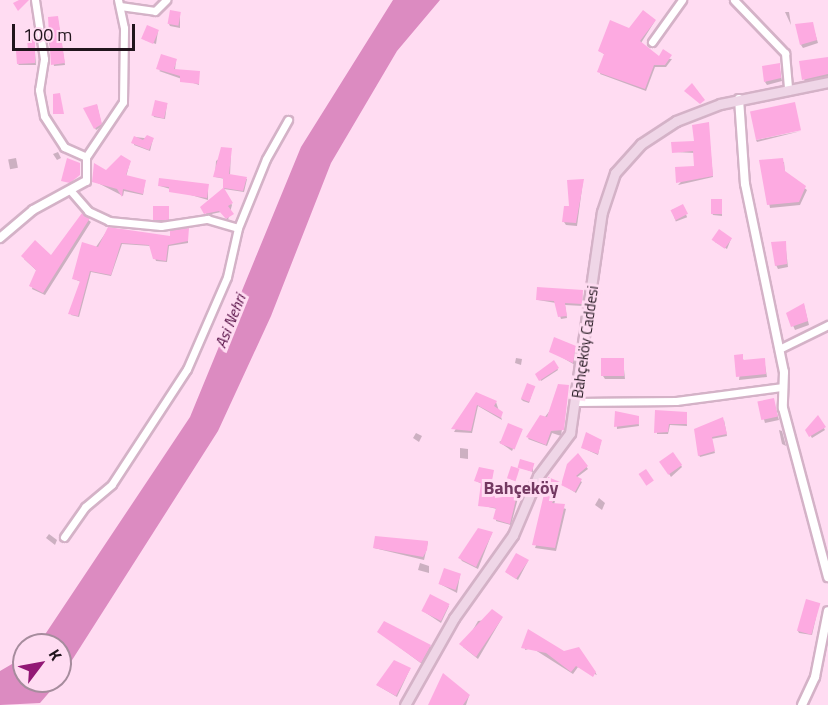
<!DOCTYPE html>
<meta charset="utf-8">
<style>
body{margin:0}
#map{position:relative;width:828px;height:705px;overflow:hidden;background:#ffdcf2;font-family:"Titillium Web",sans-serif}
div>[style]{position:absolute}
.water>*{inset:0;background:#dc8bc1}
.shadow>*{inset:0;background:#0003;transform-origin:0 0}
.building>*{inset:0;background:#fdaae1;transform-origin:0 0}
.roads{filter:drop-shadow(2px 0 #d4b2c7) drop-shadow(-2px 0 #d4b2c7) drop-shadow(0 2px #d4b2c7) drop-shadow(0 -2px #d4b2c7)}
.minor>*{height:7px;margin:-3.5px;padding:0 3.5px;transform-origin:3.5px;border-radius:3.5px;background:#fff}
.tertiary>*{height:8px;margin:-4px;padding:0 4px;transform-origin:4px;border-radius:4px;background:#fff}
.secondary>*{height:9px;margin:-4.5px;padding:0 4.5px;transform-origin:4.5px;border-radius:4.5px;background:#efd6e7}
span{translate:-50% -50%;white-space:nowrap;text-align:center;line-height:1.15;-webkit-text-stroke:6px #ffdcf2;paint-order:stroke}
.street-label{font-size:15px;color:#21151d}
.water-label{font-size:16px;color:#520a41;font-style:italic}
.quarter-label{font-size:18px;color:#733861;font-weight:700}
.north{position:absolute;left:12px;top:633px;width:60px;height:60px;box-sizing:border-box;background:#ffdcf2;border:2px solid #a68c9d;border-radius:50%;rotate:58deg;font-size:16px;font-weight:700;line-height:24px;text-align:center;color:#21151d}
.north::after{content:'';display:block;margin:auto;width:21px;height:27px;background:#921875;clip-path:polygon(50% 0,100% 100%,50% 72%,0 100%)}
.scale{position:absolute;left:12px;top:24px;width:123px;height:27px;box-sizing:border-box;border:3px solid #21151d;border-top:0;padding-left:8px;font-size:18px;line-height:21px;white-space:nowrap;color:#21151d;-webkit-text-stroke:4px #ffdcf2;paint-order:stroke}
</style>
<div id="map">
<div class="water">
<div style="clip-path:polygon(393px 0,440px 0,397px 51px,331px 163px,271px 316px,218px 431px,60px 679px,60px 645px,38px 645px,190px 417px,301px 147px)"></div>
<div style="clip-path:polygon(24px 657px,24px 681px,59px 681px,40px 703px,0 705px,0 671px)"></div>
</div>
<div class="shadow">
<div style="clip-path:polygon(785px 12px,789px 12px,791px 25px)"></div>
<div style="clip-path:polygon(180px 14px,180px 28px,170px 26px,169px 24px)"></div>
<div style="clip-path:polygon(58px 20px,65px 65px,54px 66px,47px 34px,53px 43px)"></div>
<div style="clip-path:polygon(655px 21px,641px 43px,659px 58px,672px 59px,666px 67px,655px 67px,646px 91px,600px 74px,605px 55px,600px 51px,630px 30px)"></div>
<div style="clip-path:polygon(812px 23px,818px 43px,803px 48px,801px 45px)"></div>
<div style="clip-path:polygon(158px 31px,156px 44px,145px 40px,144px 38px)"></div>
<div style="clip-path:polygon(34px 40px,36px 65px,19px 65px,18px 64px)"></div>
<div style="clip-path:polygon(828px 58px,828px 78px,805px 83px,801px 62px)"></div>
<div style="clip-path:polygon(176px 60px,175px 70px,199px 73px,199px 85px,159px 71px)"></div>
<div style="clip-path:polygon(779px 65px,782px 81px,767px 85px,765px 82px)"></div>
<div style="clip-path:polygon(167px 104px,165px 119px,154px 117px,153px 115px)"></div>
<div style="clip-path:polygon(97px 105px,102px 126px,96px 130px,85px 109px)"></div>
<div style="clip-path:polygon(708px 124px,713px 177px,678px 185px,695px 167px,695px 153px,674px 152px,696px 142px)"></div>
<div style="clip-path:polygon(801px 131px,757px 142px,756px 140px)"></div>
<div style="clip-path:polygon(135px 137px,153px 139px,150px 151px,134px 145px)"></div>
<div style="clip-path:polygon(231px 150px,230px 176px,247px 179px,244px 192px,224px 189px,225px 179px,215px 177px,216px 161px)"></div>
<div style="clip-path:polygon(58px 152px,61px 158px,57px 160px,53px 154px)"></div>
<div style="left:16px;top:158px;width:10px;height:8px;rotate:79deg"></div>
<div style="clip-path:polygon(761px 161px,784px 162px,785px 173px,807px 190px,800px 205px,770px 208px)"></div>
<div style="clip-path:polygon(130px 162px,126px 177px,145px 181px,143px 195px,124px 191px,123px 196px,94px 181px)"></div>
<div style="clip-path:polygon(583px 181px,577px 226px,566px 225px,564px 222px)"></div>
<div style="clip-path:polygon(208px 185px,208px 200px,160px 186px)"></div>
<div style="clip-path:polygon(223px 190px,232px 205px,228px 220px,221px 212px,207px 215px,202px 207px)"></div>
<div style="clip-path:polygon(722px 201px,722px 216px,713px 215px,712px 213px)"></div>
<div style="left:683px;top:206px;width:12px;height:12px;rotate:70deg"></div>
<div style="clip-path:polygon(169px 208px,169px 221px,155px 221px,154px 219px)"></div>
<div style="clip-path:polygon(82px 215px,91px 222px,45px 295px,32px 289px,37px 271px,24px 259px,51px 258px)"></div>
<div style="clip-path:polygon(109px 228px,171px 237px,188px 229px,188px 243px,169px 246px,167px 262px,156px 261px,151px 246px,122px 244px,111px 276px,91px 272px,79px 317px,71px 315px,81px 282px,74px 279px)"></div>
<div style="clip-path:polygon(731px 239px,727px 249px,715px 242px)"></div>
<div style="clip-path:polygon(785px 242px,788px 267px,778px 269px,776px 265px)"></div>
<div style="clip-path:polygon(582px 291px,583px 306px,565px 305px,567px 318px,561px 319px,556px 303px,538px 300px)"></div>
<div style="clip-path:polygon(804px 305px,809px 325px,795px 330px,788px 314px)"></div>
<div style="clip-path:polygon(575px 348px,575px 365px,551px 351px)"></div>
<div style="clip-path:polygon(742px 355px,744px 362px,764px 359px,767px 377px,739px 380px)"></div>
<div style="clip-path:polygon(516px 358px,522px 359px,521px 365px,515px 363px)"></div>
<div style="clip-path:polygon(623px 360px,625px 379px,605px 379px,603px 376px)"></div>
<div style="clip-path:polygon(554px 362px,558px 370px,541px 381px,537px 374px)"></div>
<div style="clip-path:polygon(534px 387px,529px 403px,523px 401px,521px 399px)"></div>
<div style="clip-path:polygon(568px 387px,561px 436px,552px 433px,547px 446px,528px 439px)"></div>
<div style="clip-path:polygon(476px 394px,496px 402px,502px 420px,478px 406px,472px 433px,454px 432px)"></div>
<div style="clip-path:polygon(773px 400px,779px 420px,765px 423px,759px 402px)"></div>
<div style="clip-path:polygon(656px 412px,686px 414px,687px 426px,670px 425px,668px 434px,657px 434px)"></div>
<div style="clip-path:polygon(616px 413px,638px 418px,639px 426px,617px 429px)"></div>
<div style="clip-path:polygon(818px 417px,825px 430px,812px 438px,807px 430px)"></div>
<div style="clip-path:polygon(724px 420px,727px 436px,711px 439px,715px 453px,700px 457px,699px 455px)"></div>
<div style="clip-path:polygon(522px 430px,512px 451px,499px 442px)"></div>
<div style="clip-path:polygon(779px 430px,782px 431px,786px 446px,782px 444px)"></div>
<div style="clip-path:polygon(416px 433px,422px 436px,419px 442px,413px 438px)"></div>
<div style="clip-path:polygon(601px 441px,598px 455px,583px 448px)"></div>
<div style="clip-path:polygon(460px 448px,468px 449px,468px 459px,460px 458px)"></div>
<div style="clip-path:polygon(673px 454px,682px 467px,671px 477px,661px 461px)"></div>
<div style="clip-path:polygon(578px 455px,588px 469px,576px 478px,582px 482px,576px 493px,562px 484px)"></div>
<div style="clip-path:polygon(533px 464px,533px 472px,519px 467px)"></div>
<div style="clip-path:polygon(493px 471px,490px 492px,496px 500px,518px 498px,511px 525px,496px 521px,497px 509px,480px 505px,482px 484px,476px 481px)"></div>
<div style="clip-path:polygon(559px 484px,554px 505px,566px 509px,556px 551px,535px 548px)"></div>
<div style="clip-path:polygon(599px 498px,605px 503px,602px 510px,595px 505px)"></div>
<div style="clip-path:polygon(492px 533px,478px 569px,462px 561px,460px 558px)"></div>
<div style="clip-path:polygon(49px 534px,57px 540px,55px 545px,46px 538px)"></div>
<div style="clip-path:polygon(428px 542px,424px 560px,374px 548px)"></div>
<div style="clip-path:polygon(528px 561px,518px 580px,506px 572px)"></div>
<div style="clip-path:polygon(420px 563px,429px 566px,429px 573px,418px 570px)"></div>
<div style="clip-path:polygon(460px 575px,457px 593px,440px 584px)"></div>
<div style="clip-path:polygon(819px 604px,812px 635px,799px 633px,798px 631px)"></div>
<div style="clip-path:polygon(449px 606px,441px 623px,423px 611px)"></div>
<div style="clip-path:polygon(502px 618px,478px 659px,463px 647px,478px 621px)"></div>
<div style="clip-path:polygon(529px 631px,595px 672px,597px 675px,578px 667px,573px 674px,532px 648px,525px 650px)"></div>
<div style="clip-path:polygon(379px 632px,430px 646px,432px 649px,422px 664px)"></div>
<div style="clip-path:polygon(410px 669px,397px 697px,377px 685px)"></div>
<div style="clip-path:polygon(443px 676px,469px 696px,466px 705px,430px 705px)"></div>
</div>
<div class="building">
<div style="clip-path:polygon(29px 0,18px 11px,13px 3px,19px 0)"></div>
<div style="left:170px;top:10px;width:11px;height:14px;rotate:10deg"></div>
<div style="clip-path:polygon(643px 10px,656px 20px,640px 41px,659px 56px,663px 49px,672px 55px,665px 65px,654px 65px,645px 89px,597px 72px,604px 54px,598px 51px,610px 20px,629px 28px)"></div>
<div style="clip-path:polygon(58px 16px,65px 63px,51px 65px,48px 17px)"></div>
<div style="clip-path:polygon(813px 22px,817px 40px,800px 45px,795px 24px)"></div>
<div style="left:147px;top:25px;width:13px;height:15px;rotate:23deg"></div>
<div style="clip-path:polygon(27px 39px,35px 39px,35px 63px,17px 64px,16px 51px,28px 50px)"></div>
<div style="clip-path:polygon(161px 54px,177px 59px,174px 69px,200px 71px,199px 84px,180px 82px,180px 76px,156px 69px)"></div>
<div style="clip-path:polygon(828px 57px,828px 74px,802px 80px,799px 61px)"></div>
<div style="clip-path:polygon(780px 63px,781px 78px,764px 82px,762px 66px)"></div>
<div style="clip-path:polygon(692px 83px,705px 100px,700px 104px,684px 91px)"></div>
<div style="clip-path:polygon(60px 93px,64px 114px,53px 114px,53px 94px)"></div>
<div style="left:155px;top:100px;width:13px;height:16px;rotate:13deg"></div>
<div style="left:795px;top:102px;width:29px;height:46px;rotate:78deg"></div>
<div style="clip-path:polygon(97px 104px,102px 124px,94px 129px,83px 108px)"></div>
<div style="clip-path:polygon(709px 122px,713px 176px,676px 183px,675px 167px,694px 166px,693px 151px,672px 153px,671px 142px,694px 141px,692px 125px)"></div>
<div style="clip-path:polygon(147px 135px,154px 138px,149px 150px,131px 143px,134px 136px,143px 140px)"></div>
<div style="clip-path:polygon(221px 147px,232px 148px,229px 174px,247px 177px,243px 191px,224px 188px,233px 203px,228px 206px,234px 214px,226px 219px,219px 211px,204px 214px,200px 207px,223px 188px,223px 178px,213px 177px)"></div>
<div style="clip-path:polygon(121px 155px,131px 161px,126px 175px,146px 180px,143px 194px,123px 189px,122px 197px,117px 189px,92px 182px,94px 163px,106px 170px)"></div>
<div style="clip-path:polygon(67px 158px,80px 163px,80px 175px,70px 183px,61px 181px)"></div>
<div style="clip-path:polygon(783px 158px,785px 171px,806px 186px,799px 202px,767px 205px,759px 160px)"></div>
<div style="clip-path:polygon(159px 178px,209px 184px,207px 198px,169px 192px,169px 187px,158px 186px)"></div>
<div style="clip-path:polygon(584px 179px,576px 223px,562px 222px,564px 206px,569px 206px,567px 180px)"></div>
<div style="left:711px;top:199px;width:11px;height:15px"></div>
<div style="left:683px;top:204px;width:11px;height:14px;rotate:63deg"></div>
<div style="left:153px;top:206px;width:16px;height:14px"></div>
<div style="clip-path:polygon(82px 213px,90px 218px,43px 293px,29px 286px,36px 270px,21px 256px,35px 240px,51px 255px)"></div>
<div style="clip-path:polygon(108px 227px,170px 236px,170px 230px,189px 228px,188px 241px,168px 245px,166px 261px,153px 259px,149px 245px,121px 243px,111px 275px,90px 271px,78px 316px,68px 314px,80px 281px,72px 279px,82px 242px,98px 247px)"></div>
<div style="left:719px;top:229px;width:16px;height:13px;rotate:35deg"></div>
<div style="clip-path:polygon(786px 241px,787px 264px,775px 266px,771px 242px)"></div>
<div style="clip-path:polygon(537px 287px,583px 290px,582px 304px,565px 303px,567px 316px,558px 317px,554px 301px,536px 300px)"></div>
<div style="clip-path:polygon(804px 303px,808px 321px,791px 327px,786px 313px)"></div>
<div style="clip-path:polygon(554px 337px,576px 346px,573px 363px,549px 352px)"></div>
<div style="clip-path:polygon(743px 354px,743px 360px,765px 358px,766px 374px,736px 377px,734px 355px)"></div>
<div style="left:601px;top:358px;width:23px;height:18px"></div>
<div style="clip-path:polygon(554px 360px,559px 368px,539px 381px,535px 374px)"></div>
<div style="left:527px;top:383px;width:9px;height:17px;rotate:21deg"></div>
<div style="clip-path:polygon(558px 384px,569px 385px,564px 430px,551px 431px,546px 445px,526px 437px,540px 415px,547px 417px)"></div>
<div style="clip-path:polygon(476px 392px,497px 401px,494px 406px,503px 412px,501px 418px,477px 405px,471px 431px,451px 429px)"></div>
<div style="left:774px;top:398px;width:19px;height:17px;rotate:78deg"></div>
<div style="clip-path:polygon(655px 410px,687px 412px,687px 424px,669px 424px,668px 432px,654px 433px)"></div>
<div style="clip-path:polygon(615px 411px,639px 416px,639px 424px,614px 427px)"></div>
<div style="clip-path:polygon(818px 415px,826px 427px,809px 437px,805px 430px)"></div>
<div style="clip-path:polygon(723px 417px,727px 434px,712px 437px,715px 451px,698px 456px,694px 429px)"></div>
<div style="left:508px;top:423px;width:16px;height:22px;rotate:22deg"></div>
<div style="clip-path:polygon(586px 432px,602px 440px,598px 454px,581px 448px)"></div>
<div style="left:673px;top:452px;width:16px;height:17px;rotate:55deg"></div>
<div style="clip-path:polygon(578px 453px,588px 466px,576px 476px,582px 479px,575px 492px,561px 485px,567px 464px)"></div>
<div style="left:520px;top:459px;width:15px;height:9px;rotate:16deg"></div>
<div style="left:511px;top:466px;width:9px;height:13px;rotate:18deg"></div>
<div style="clip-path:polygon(479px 467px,494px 470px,490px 491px,496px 491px,495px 498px,517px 495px,510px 524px,493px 519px,496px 508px,478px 506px,481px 483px,474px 481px)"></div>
<div style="left:646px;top:469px;width:14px;height:9px;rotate:56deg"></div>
<div style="clip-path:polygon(548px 477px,560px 482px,552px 503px,565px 504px,555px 548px,532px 545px)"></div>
<div style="clip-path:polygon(478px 528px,493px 532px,476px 567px,458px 558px)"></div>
<div style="clip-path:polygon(375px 536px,428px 541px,427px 550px,423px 557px,373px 548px)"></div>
<div style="clip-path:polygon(516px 553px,529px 560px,516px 579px,505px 572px)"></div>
<div style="left:444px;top:568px;width:18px;height:17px;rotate:19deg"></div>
<div style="left:430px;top:594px;width:22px;height:19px;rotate:27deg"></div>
<div style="left:806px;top:599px;width:15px;height:33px;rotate:16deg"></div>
<div style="clip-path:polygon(492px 609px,503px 617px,476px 657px,459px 644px)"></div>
<div style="clip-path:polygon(384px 621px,431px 645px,421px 663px,377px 632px)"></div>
<div style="clip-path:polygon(528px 629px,564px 651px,579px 647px,596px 672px,593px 677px,576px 666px,571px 672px,546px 653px,521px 648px)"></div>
<div style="clip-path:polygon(394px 660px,411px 668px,396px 696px,376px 685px)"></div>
<div style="clip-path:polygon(443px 673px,470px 695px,463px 705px,428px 705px)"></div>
</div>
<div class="roads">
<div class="minor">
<div style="left:35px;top:0;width:60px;rotate:81.3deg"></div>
<div style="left:44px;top:59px;width:31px;rotate:99deg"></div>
<div style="left:39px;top:90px;width:26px;rotate:79deg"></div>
<div style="left:44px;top:116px;width:37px;rotate:57deg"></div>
<div style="left:64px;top:147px;width:24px;rotate:24deg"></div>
<div style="left:734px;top:0;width:74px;rotate:46.1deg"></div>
<div style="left:785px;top:53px;width:38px;rotate:85deg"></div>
<div style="left:120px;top:6px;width:35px;rotate:8deg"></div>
<div style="left:155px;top:11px;width:16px;rotate:-45deg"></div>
<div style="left:652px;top:42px;width:52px;rotate:-54.5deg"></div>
<div style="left:86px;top:181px;width:24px;rotate:-90deg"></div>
<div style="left:86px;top:157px;width:66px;rotate:-56.1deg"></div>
<div style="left:123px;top:102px;width:74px;rotate:-89.2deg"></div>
<div style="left:124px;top:28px;width:29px;rotate:-102deg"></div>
<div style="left:70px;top:190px;width:28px;rotate:49deg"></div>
<div style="left:88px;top:211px;width:23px;rotate:25deg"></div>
<div style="left:109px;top:221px;width:52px;rotate:5.5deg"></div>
<div style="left:161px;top:226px;width:47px;rotate:-8.7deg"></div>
<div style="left:207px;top:219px;width:32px;rotate:16deg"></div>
<div style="left:779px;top:349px;width:55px;rotate:-26.1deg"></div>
<div style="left:577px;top:402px;width:99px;rotate:-0.6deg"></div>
<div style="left:676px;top:401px;width:108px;rotate:-7.5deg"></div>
<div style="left:64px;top:537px;width:37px;rotate:-55deg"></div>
<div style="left:85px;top:507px;width:35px;rotate:-40deg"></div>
<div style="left:112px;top:484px;width:137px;rotate:-56.9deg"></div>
<div style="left:187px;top:369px;width:100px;rotate:-66.5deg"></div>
<div style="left:227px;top:277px;width:50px;rotate:-77.3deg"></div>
<div style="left:238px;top:228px;width:74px;rotate:-67.9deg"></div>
<div style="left:266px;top:159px;width:45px;rotate:-60.6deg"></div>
</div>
<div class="tertiary">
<div style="left:739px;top:99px;width:85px;rotate:86deg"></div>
<div style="left:745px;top:184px;width:192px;rotate:78.3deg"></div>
<div style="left:784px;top:372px;width:36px;rotate:92deg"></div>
<div style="left:783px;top:408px;width:175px;rotate:75.1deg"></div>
<div style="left:0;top:238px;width:43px;rotate:-40.3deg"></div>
<div style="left:33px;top:210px;width:60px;rotate:-28.7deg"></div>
<div style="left:802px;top:705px;width:31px;rotate:-65deg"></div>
<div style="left:815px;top:677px;width:67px;rotate:-78.9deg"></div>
</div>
<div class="secondary">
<div style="left:405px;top:705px;width:100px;rotate:-60.6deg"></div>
<div style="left:454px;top:618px;width:102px;rotate:-54.6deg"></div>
<div style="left:513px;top:535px;width:64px;rotate:-67deg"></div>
<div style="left:538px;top:476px;width:54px;rotate:-53.3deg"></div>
<div style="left:570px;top:433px;width:223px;rotate:-81.8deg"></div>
<div style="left:602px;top:212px;width:41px;rotate:-71.6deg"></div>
<div style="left:615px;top:173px;width:39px;rotate:-48deg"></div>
<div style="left:641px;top:144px;width:42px;rotate:-33.3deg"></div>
<div style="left:676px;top:121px;width:47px;rotate:-21.1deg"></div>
<div style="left:720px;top:104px;width:110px;rotate:-11.5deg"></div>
</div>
</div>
<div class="street-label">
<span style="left:585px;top:342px;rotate:-82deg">Bahçeköy Caddesi</span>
</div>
<div class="water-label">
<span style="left:230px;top:321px;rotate:-68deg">Asi Nehri</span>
</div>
<div class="quarter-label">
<span style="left:521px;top:488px">Bahçeköy</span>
</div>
<div class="north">K</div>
<div class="scale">100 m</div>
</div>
